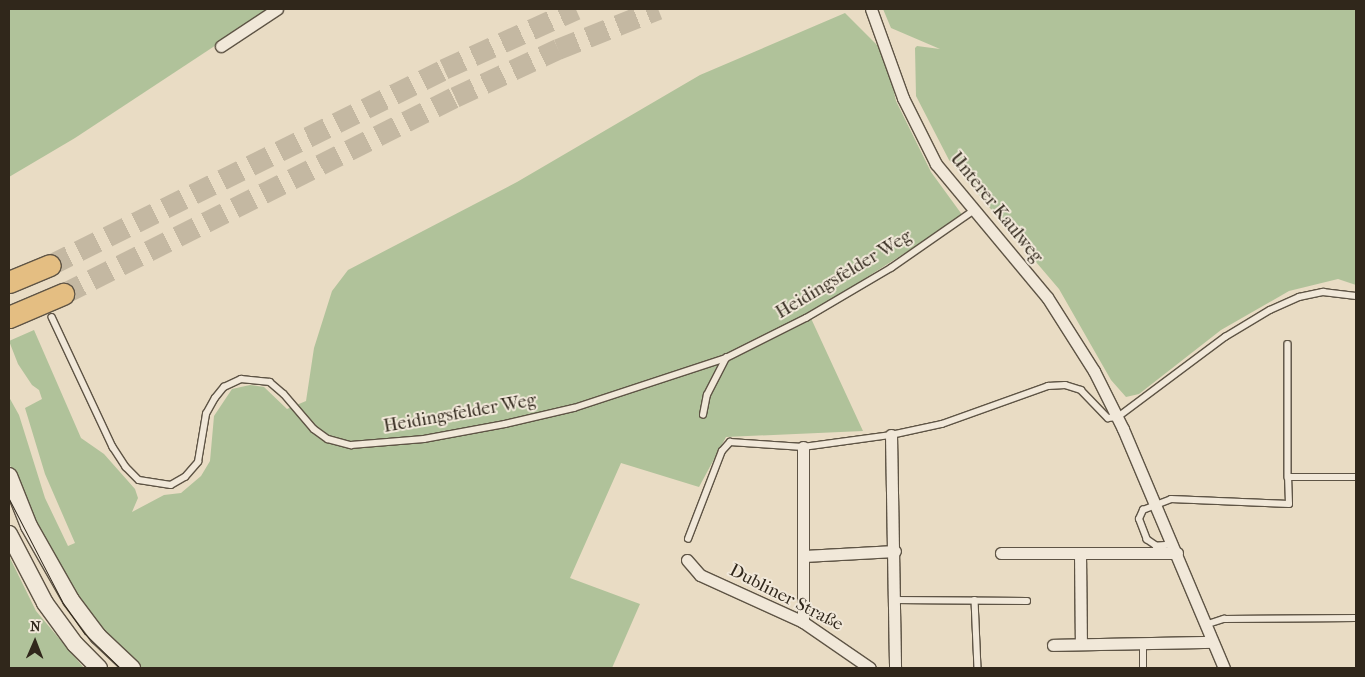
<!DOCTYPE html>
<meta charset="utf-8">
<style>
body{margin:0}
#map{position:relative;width:1365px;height:677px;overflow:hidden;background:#e9dcc4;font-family:"IM FELL French Canon",serif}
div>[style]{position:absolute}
.green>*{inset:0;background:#b0c29a}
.highway-tunnel>*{height:21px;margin-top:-10.5px;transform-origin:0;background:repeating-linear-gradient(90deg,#c4b8a2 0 21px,transparent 0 32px)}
.roads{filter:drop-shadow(1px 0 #5e5445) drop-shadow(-1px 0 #5e5445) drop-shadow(0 1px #5e5445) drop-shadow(0 -1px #5e5445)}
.lane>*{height:5.5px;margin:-2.75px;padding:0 2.75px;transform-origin:2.75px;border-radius:2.75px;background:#f1e8d9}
.street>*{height:11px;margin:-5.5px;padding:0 5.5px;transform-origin:5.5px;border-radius:5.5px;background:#f1e8d9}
.secondary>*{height:16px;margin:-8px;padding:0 8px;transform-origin:8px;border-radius:8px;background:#f1e8d9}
.highway>*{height:21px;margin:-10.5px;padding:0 10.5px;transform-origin:10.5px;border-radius:10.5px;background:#e4be82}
.tram>*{height:1px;margin:-0.5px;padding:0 0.5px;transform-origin:0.5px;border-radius:0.5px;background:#30271b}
span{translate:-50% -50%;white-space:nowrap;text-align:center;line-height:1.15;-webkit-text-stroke:4px #f1e8d9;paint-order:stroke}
.street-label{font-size:18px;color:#30271b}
.frame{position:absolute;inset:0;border:10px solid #30271b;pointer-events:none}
.north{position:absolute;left:10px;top:617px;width:50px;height:50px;-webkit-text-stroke:4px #f1e8d9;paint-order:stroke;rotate:1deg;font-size:14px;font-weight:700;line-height:20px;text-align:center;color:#30271b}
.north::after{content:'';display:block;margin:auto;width:18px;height:22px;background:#30271b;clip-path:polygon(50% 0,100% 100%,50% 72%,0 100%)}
</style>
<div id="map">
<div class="green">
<div style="clip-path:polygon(9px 9px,271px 9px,75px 138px,9px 177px)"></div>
<div style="clip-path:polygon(883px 9px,1356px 9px,1356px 285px,1338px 279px,1289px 291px,1221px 330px,1139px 394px,1126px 397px,1111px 380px,1059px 289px,949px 160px,916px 96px,915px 48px,917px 46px,940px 49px,891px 28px)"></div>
<div style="clip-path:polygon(845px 13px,885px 53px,896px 101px,931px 172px,963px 216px,809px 314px,863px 431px,726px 437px,699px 487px,621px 463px,570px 578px,640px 604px,612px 668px,141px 668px,94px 622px,41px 536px,9px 463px,9px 397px,19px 415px,45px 498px,68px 546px,75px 543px,45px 474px,25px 408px,42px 399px,39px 390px,32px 385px,18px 364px,9px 341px,34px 330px,81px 438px,104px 454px,135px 489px,138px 498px,132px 512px,164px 495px,181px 493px,201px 476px,210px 461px,214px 416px,232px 389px,250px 385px,264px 387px,287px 409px,306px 401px,314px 348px,332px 291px,348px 270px,517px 182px,700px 75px)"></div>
<div style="clip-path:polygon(9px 556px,36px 611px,84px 668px,9px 668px)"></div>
</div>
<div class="highway-tunnel">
<div style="left:50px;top:265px;width:440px;rotate:-26.4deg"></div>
<div style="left:444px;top:69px;width:145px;rotate:-24.4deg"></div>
<div style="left:63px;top:294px;width:439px;rotate:-26.7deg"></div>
<div style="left:455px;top:97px;width:114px;rotate:-25deg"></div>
<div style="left:558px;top:49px;width:108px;rotate:-21.8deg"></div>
</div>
<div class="roads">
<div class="lane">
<div style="left:52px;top:317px;width:144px;rotate:64.9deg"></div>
<div style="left:113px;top:447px;width:24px;rotate:57deg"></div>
<div style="left:126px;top:467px;width:18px;rotate:45deg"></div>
<div style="left:139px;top:480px;width:32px;rotate:9deg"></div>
<div style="left:171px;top:485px;width:16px;rotate:-30deg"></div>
<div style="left:185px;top:477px;width:20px;rotate:-49deg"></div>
<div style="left:198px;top:462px;width:49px;rotate:-80.5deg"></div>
<div style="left:206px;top:414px;width:18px;rotate:-61deg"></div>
<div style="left:215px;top:398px;width:14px;rotate:-51deg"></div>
<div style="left:224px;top:387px;width:19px;rotate:-25deg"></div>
<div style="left:241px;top:379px;width:29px;rotate:6deg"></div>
<div style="left:270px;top:382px;width:18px;rotate:41deg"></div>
<div style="left:284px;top:394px;width:46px;rotate:49.4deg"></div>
<div style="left:314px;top:429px;width:17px;rotate:36deg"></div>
<div style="left:328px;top:439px;width:24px;rotate:15deg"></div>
<div style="left:351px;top:445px;width:73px;rotate:-4.7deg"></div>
<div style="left:424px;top:439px;width:82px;rotate:-10.5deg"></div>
<div style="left:505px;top:424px;width:71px;rotate:-13.1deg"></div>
<div style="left:574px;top:408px;width:160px;rotate:-18.2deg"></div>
<div style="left:726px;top:358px;width:89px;rotate:-26.6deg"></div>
<div style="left:806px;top:318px;width:99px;rotate:-30.5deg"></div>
<div style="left:891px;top:268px;width:100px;rotate:-34.8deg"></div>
<div style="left:1288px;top:344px;width:133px;rotate:90deg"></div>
<div style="left:703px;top:415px;width:20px;rotate:-79deg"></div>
<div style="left:707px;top:395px;width:42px;rotate:-62.8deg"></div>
<div style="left:688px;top:539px;width:94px;rotate:-68.9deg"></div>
<div style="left:722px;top:451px;width:12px;rotate:-48deg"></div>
<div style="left:730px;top:442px;width:73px;rotate:3.9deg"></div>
<div style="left:803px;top:447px;width:89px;rotate:-7.8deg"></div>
<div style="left:891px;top:435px;width:52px;rotate:-12.2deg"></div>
<div style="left:942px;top:424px;width:113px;rotate:-19.7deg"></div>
<div style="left:1048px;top:386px;width:17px;rotate:-3deg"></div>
<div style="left:1065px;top:385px;width:17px;rotate:17deg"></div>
<div style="left:1081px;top:390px;width:39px;rotate:46deg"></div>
<div style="left:1108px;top:418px;width:10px;rotate:-6deg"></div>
<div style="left:1118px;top:417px;width:134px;rotate:-36.8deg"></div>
<div style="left:1225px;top:337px;width:52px;rotate:-31deg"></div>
<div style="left:1270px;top:310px;width:32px;rotate:-24deg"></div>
<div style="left:1299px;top:297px;width:25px;rotate:-12deg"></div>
<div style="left:1323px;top:292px;width:33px;rotate:7deg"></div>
<div style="left:1172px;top:545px;width:16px;rotate:176deg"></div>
<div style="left:1156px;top:546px;width:11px;rotate:-146deg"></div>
<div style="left:1147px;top:540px;width:22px;rotate:-111deg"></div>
<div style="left:1139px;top:519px;width:10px;rotate:-66deg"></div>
<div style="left:1143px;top:510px;width:30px;rotate:-21deg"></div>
<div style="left:1171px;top:499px;width:118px;rotate:2.4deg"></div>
<div style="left:1289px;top:504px;width:27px;rotate:-92deg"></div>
<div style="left:1288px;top:477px;width:68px"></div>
<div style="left:895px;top:600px;width:132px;rotate:0.4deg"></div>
<div style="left:975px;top:600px;width:68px;rotate:87.5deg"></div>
<div style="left:1205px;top:625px;width:20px;rotate:-18deg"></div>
<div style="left:1224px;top:619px;width:132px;rotate:-0.4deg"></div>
<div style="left:1143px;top:668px;width:25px;rotate:-90deg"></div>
</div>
<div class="street">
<div style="left:871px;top:9px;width:95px;rotate:70.2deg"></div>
<div style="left:903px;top:98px;width:74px;rotate:63.4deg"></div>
<div style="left:936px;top:164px;width:173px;rotate:50.2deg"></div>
<div style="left:1047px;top:297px;width:88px;rotate:57.6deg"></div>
<div style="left:1094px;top:371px;width:65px;rotate:63.4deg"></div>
<div style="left:1123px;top:429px;width:259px;rotate:67.1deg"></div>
<div style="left:221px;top:46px;width:67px;rotate:-33.5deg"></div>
<div style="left:891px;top:435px;width:233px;rotate:89deg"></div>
<div style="left:1001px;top:553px;width:176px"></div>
<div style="left:1080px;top:553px;width:90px;rotate:89.4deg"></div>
<div style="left:804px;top:556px;width:91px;rotate:-3.1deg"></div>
<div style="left:687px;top:560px;width:20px;rotate:49deg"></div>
<div style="left:700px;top:575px;width:113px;rotate:24.5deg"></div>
<div style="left:803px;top:622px;width:81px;rotate:34.5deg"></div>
<div style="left:803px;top:622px;width:175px;rotate:-90deg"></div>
<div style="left:1053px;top:645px;width:158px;rotate:-1.1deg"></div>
</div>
<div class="secondary">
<div style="left:9px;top:476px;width:54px;rotate:68.2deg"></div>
<div style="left:29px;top:526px;width:85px;rotate:60.4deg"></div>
<div style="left:71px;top:600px;width:45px;rotate:53.1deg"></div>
<div style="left:98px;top:636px;width:47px;rotate:43.3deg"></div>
<div style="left:9px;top:534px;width:78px;rotate:62.4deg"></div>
<div style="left:45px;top:603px;width:51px;rotate:53.8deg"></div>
<div style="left:75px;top:644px;width:34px;rotate:45deg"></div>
</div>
<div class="highway">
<div style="left:9px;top:282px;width:44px;rotate:-22.5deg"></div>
<div style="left:9px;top:317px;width:59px;rotate:-23.1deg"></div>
</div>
</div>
<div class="tram">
<div style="left:9px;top:499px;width:117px;rotate:62.6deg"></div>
<div style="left:63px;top:603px;width:38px;rotate:55deg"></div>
<div style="left:85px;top:634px;width:49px;rotate:44.2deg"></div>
</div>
<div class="street-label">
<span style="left:996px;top:208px;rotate:51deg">Unterer Kaulweg</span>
<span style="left:844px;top:275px;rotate:-31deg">Heidingsfelder Weg</span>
<span style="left:460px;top:414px;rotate:-10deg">Heidingsfelder Weg</span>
<span style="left:786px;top:598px;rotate:27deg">Dubliner Straße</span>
</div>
<div class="frame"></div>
<div class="north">N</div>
</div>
